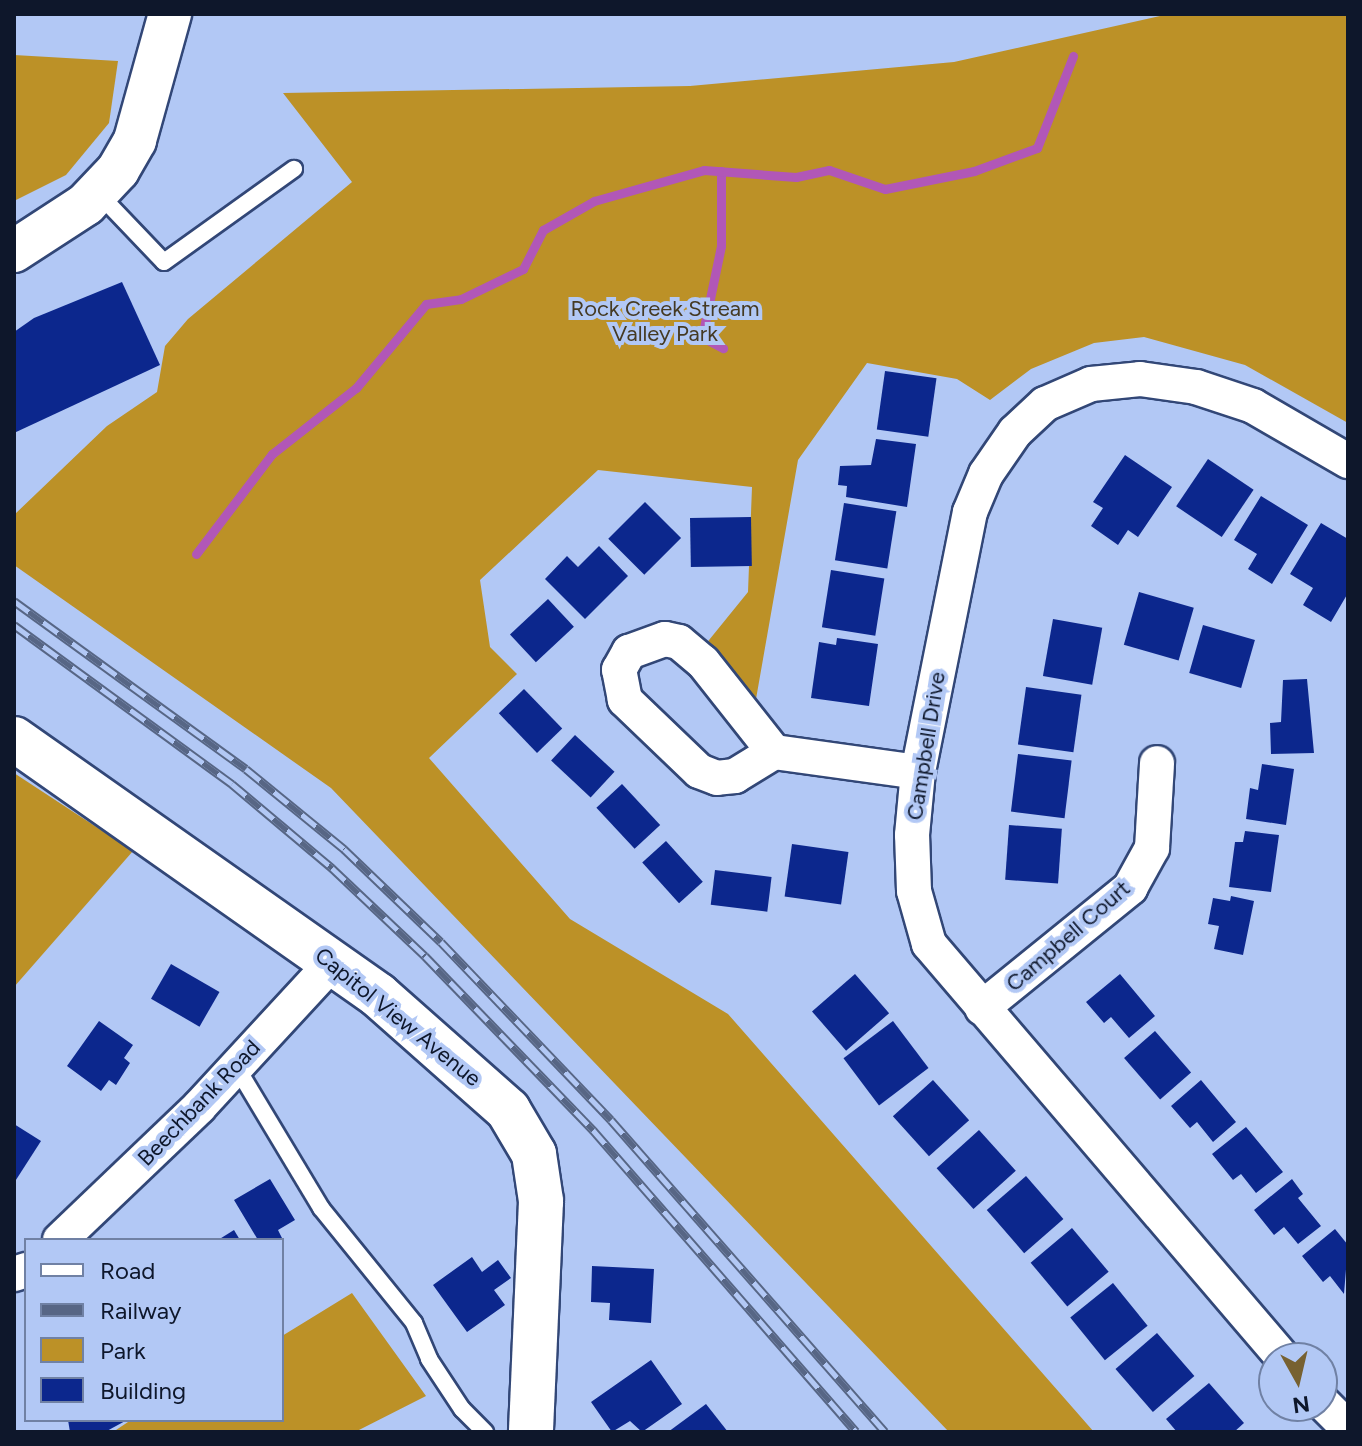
<!DOCTYPE html>
<style>
body{margin:0}
#map{position:relative;width:1362px;height:1446px;overflow:hidden;background:#b2c8f5;font-family:Figtree,sans-serif}
div>[style]{position:absolute}
.green>*{inset:0;background:#bc9127}
.stream>*{height:9px;margin:-4.5px;padding:0 4.5px;transform-origin:4.5px;border-radius:4.5px;background:#b157b7}
.building>*{inset:0;background:#0c278d;transform-origin:0 0}
.roads{filter:drop-shadow(2px 0 #324777) drop-shadow(-2px 0 #324777) drop-shadow(0 2px #324777) drop-shadow(0 -2px #324777)}
.service>*{height:16px;margin:-8px;padding:0 8px;transform-origin:8px;border-radius:8px;background:#fff}
.minor>*{height:34px;margin:-17px;padding:0 17px;transform-origin:17px;border-radius:17px;background:#fff}
.tertiary>*{height:42px;margin:-21px;padding:0 21px;transform-origin:21px;border-radius:21px;background:#fff}
.secondary>*{height:44px;margin:-22px;padding:0 22px;transform-origin:22px;border-radius:22px;background:#fff}
.rail>*{height:9px;margin-top:-4.5px;transform-origin:0;background:repeating-linear-gradient(90deg,#b2c8f5 0 18px,#576685 0 36px);box-sizing:border-box;border-block:2px solid #576685}
span{translate:-50% -50%;white-space:nowrap;text-align:center;line-height:1.15;-webkit-text-stroke:8px #b2c8f5;paint-order:stroke}
.park-label{font-size:22px;color:#453a23}
.street-label{font-size:22px;color:#0e172b}
.frame{position:absolute;inset:0;border:16px solid #0e172b;pointer-events:none}
.legend{position:absolute;left:24px;top:1238px;width:260px;height:184px;box-sizing:border-box;background:#b2c8f5;border:2px solid #7081a4;margin:0;padding:10px 14px;list-style:none;font-size:24px;color:#0e172b}
.legend li{display:flex;align-items:center;gap:16px;height:40px}
.legend b{width:40px;border:2px solid #7081a4}
.north{position:absolute;left:1258px;top:1342px;width:80px;height:80px;box-sizing:border-box;background:#b2c8f5;border:2px solid #7081a4;border-radius:50%;rotate:172deg;font-size:22px;font-weight:700;line-height:32px;text-align:center;color:#0e172b}
.north::after{content:'';display:block;margin:auto;width:28px;height:36px;background:#776131;clip-path:polygon(50% 0,100% 100%,50% 72%,0 100%)}
</style>
<div id="map">
<div class="green">
<div style="clip-path:polygon(1169px 14px,1348px 14px,1348px 423px,1245px 365px,1144px 337px,1094px 343px,1031px 369px,990px 400px,957px 379px,867px 363px,798px 460px,756px 699px,705px 645px,748px 592px,752px 487px,598px 470px,480px 580px,490px 647px,517px 674px,429px 758px,570px 919px,728px 1014px,1094px 1432px,949px 1432px,331px 788px,14px 565px,14px 515px,107px 426px,157px 392px,165px 346px,188px 319px,352px 182px,283px 93px,690px 86px,954px 62px)"></div>
<div style="clip-path:polygon(14px 55px,118px 61px,109px 123px,66px 175px,14px 201px)"></div>
<div style="clip-path:polygon(14px 773px,133px 851px,14px 987px)"></div>
<div style="clip-path:polygon(352px 1293px,426px 1396px,355px 1432px,113px 1432px,131px 1420px,282px 1420px,282px 1336px)"></div>
</div>
<div class="stream">
<div style="left:721px;top:171px;width:75px;rotate:90deg"></div>
<div style="left:721px;top:246px;width:93px;rotate:101.8deg"></div>
<div style="left:702px;top:337px;width:24px;rotate:28deg"></div>
<div style="left:196px;top:554px;width:126px;rotate:-52.8deg"></div>
<div style="left:272px;top:454px;width:107px;rotate:-38.2deg"></div>
<div style="left:356px;top:388px;width:109px;rotate:-50.2deg"></div>
<div style="left:426px;top:304px;width:35px;rotate:-8deg"></div>
<div style="left:461px;top:299px;width:69px;rotate:-25.8deg"></div>
<div style="left:523px;top:269px;width:44px;rotate:-62.9deg"></div>
<div style="left:543px;top:230px;width:59px;rotate:-29.6deg"></div>
<div style="left:594px;top:201px;width:114px;rotate:-15.7deg"></div>
<div style="left:704px;top:170px;width:92px;rotate:4.4deg"></div>
<div style="left:796px;top:177px;width:34px;rotate:-12deg"></div>
<div style="left:829px;top:170px;width:59px;rotate:18.7deg"></div>
<div style="left:885px;top:189px;width:91px;rotate:-11.4deg"></div>
<div style="left:974px;top:171px;width:67px;rotate:-20.1deg"></div>
<div style="left:1037px;top:148px;width:99px;rotate:-68.6deg"></div>
</div>
<div class="building">
<div style="clip-path:polygon(122px 282px,160px 365px,14px 433px,14px 332px,34px 318px)"></div>
<div style="left:885px;top:371px;width:52px;height:59px;rotate:8deg"></div>
<div style="clip-path:polygon(876px 439px,916px 444px,907px 507px,846px 497px,847px 486px,838px 485px,840px 466px,871px 465px)"></div>
<div style="clip-path:polygon(1125px 455px,1172px 487px,1138px 537px,1128px 530px,1118px 545px,1091px 526px,1103px 508px,1093px 502px)"></div>
<div style="left:1208px;top:459px;width:55px;height:57px;rotate:34deg"></div>
<div style="clip-path:polygon(1261px 496px,1308px 525px,1272px 584px,1248px 569px,1257px 554px,1234px 540px)"></div>
<div style="left:645px;top:502px;width:51px;height:52px;rotate:45deg"></div>
<div style="left:844px;top:503px;width:53px;height:58px;rotate:9deg"></div>
<div style="left:751px;top:517px;width:49px;height:61px;rotate:89deg"></div>
<div style="clip-path:polygon(1321px 523px,1348px 539px,1348px 593px,1331px 622px,1303px 605px,1313px 588px,1290px 574px)"></div>
<div style="clip-path:polygon(599px 546px,628px 576px,585px 619px,545px 579px,567px 556px,578px 567px)"></div>
<div style="left:831px;top:570px;width:54px;height:58px;rotate:9deg"></div>
<div style="left:1139px;top:592px;width:57px;height:55px;rotate:16deg"></div>
<div style="left:548px;top:599px;width:38px;height:52px;rotate:47deg"></div>
<div style="left:1053px;top:619px;width:50px;height:58px;rotate:10deg"></div>
<div style="left:1203px;top:625px;width:54px;height:50px;rotate:16deg"></div>
<div style="clip-path:polygon(837px 638px,878px 644px,869px 706px,811px 698px,819px 642px,836px 645px)"></div>
<div style="clip-path:polygon(1307px 679px,1314px 753px,1271px 754px,1270px 723px,1281px 722px,1283px 680px)"></div>
<div style="left:1026px;top:687px;width:56px;height:58px;rotate:8deg"></div>
<div style="left:524px;top:689px;width:55px;height:35px;rotate:46deg"></div>
<div style="left:575px;top:735px;width:54px;height:35px;rotate:43deg"></div>
<div style="left:1018px;top:754px;width:54px;height:58px;rotate:7deg"></div>
<div style="clip-path:polygon(1262px 764px,1294px 769px,1286px 825px,1246px 819px,1250px 788px,1258px 790px)"></div>
<div style="left:622px;top:784px;width:56px;height:35px;rotate:47deg"></div>
<div style="left:1009px;top:825px;width:53px;height:55px;rotate:4deg"></div>
<div style="clip-path:polygon(1245px 831px,1279px 835px,1271px 892px,1229px 887px,1235px 842px,1243px 842px)"></div>
<div style="left:666px;top:841px;width:55px;height:32px;rotate:48deg"></div>
<div style="left:792px;top:844px;width:57px;height:53px;rotate:8deg"></div>
<div style="left:715px;top:870px;width:57px;height:35px;rotate:7deg"></div>
<div style="clip-path:polygon(1231px 896px,1254px 901px,1243px 955px,1214px 949px,1219px 926px,1208px 924px,1213px 898px,1230px 901px)"></div>
<div style="left:171px;top:964px;width:56px;height:40px;rotate:30deg"></div>
<div style="left:855px;top:974px;width:52px;height:57px;rotate:49deg"></div>
<div style="clip-path:polygon(1120px 974px,1155px 1016px,1129px 1038px,1111px 1017px,1104px 1023px,1086px 1002px)"></div>
<div style="clip-path:polygon(99px 1021px,133px 1045px,124px 1058px,130px 1063px,116px 1085px,109px 1080px,101px 1091px,67px 1066px)"></div>
<div style="left:893px;top:1021px;width:59px;height:62px;rotate:53deg"></div>
<div style="left:1155px;top:1031px;width:55px;height:41px;rotate:49deg"></div>
<div style="left:933px;top:1080px;width:54px;height:54px;rotate:48deg"></div>
<div style="clip-path:polygon(1201px 1080px,1236px 1122px,1213px 1142px,1197px 1122px,1190px 1128px,1171px 1106px)"></div>
<div style="clip-path:polygon(14px 1124px,41px 1141px,14px 1183px)"></div>
<div style="clip-path:polygon(1246px 1127px,1283px 1172px,1256px 1193px,1241px 1174px,1233px 1180px,1212px 1154px)"></div>
<div style="left:979px;top:1130px;width:55px;height:57px;rotate:48deg"></div>
<div style="left:1026px;top:1176px;width:57px;height:52px;rotate:49deg"></div>
<div style="clip-path:polygon(270px 1179px,295px 1220px,278px 1230px,283px 1240px,258px 1240px,234px 1200px)"></div>
<div style="clip-path:polygon(1292px 1179px,1303px 1194px,1298px 1198px,1321px 1226px,1298px 1244px,1284px 1227px,1274px 1235px,1254px 1210px)"></div>
<div style="left:1072px;top:1228px;width:57px;height:54px;rotate:50deg"></div>
<div style="clip-path:polygon(1335px 1229px,1348px 1245px,1344px 1294px,1330px 1276px,1323px 1282px,1302px 1256px)"></div>
<div style="clip-path:polygon(234px 1230px,240px 1240px,218px 1240px)"></div>
<div style="clip-path:polygon(472px 1257px,482px 1272px,498px 1260px,511px 1278px,494px 1290px,505px 1305px,467px 1332px,433px 1285px)"></div>
<div style="clip-path:polygon(592px 1266px,654px 1269px,651px 1323px,609px 1320px,610px 1303px,591px 1302px)"></div>
<div style="left:1113px;top:1283px;width:55px;height:55px;rotate:51deg"></div>
<div style="left:1157px;top:1333px;width:57px;height:55px;rotate:49deg"></div>
<div style="clip-path:polygon(651px 1360px,682px 1404px,642px 1432px,630px 1421px,612px 1432px,591px 1402px)"></div>
<div style="clip-path:polygon(1209px 1383px,1244px 1423px,1234px 1432px,1177px 1432px,1166px 1419px)"></div>
<div style="clip-path:polygon(706px 1404px,728px 1432px,668px 1432px)"></div>
<div style="clip-path:polygon(68px 1420px,127px 1420px,105px 1432px,70px 1432px)"></div>
</div>
<div class="roads">
<div class="service">
<div style="left:98px;top:193px;width:95px;rotate:46.3deg"></div>
<div style="left:164px;top:262px;width:160px;rotate:-35.6deg"></div>
<div style="left:237px;top:1068px;width:163px;rotate:59deg"></div>
<div style="left:321px;top:1208px;width:148px;rotate:51deg"></div>
<div style="left:414px;top:1323px;width:39px;rotate:67deg"></div>
<div style="left:429px;top:1359px;width:60px;rotate:56.6deg"></div>
<div style="left:462px;top:1409px;width:33px;rotate:45deg"></div>
</div>
<div class="minor">
<div style="left:774px;top:752px;width:46px;rotate:148.4deg"></div>
<div style="left:735px;top:776px;width:18px;rotate:174deg"></div>
<div style="left:717px;top:778px;width:19px;rotate:-159deg"></div>
<div style="left:699px;top:771px;width:103px;rotate:-136.2deg"></div>
<div style="left:625px;top:700px;width:31px;rotate:-101deg"></div>
<div style="left:619px;top:670px;width:21px;rotate:-61deg"></div>
<div style="left:629px;top:652px;width:38px;rotate:-20deg"></div>
<div style="left:665px;top:639px;width:14px;rotate:12deg"></div>
<div style="left:679px;top:642px;width:31px;rotate:40deg"></div>
<div style="left:703px;top:662px;width:115px;rotate:51.7deg"></div>
<div style="left:774px;top:752px;width:145px;rotate:7.9deg"></div>
<div style="left:982px;top:1008px;width:191px;rotate:-39deg"></div>
<div style="left:1130px;top:888px;width:46px;rotate:-61.2deg"></div>
<div style="left:1152px;top:848px;width:85px;rotate:-86.6deg"></div>
<div style="left:60px;top:1240px;width:192px;rotate:-43.7deg"></div>
<div style="left:199px;top:1107px;width:197px;rotate:-47.3deg"></div>
<div style="left:14px;top:1274px;width:13px;rotate:-18deg"></div>
<div style="left:1283px;top:1358px;width:545px;rotate:-130.53deg"></div>
<div style="left:929px;top:944px;width:55px;rotate:-105.8deg"></div>
<div style="left:914px;top:891px;width:56px;rotate:-92deg"></div>
<div style="left:912px;top:835px;width:63px;rotate:-84.6deg"></div>
<div style="left:918px;top:772px;width:265px;rotate:-78.7deg"></div>
<div style="left:970px;top:512px;width:41px;rotate:-67.2deg"></div>
<div style="left:986px;top:474px;width:51px;rotate:-55.4deg"></div>
<div style="left:1015px;top:432px;width:41px;rotate:-43deg"></div>
<div style="left:1045px;top:404px;width:50px;rotate:-23.5deg"></div>
<div style="left:1091px;top:384px;width:49px;rotate:-5.8deg"></div>
<div style="left:1140px;top:379px;width:57px;rotate:8.1deg"></div>
<div style="left:1196px;top:387px;width:60px;rotate:18.4deg"></div>
<div style="left:1253px;top:406px;width:110px;rotate:30.1deg"></div>
<div style="left:1322px;top:1402px;width:37px;rotate:45deg"></div>
</div>
<div class="tertiary">
<div style="left:14px;top:251px;width:86px;rotate:-33.1deg"></div>
<div style="left:86px;top:204px;width:47px;rotate:-46.7deg"></div>
<div style="left:118px;top:170px;width:34px;rotate:-60deg"></div>
<div style="left:135px;top:140px;width:131px;rotate:-74.5deg"></div>
</div>
<div class="secondary">
<div style="left:14px;top:739px;width:445px;rotate:35.1deg"></div>
<div style="left:378px;top:995px;width:174px;rotate:41.5deg"></div>
<div style="left:508px;top:1110px;width:51px;rotate:59.4deg"></div>
<div style="left:534px;top:1154px;width:48px;rotate:81.5deg"></div>
<div style="left:541px;top:1201px;width:231px;rotate:92.5deg"></div>
</div>
</div>
<div class="rail">
<div style="left:14px;top:601px;width:286px;rotate:35.9deg"></div>
<div style="left:246px;top:769px;width:127px;rotate:39.2deg"></div>
<div style="left:344px;top:849px;width:134px;rotate:43.8deg"></div>
<div style="left:441px;top:942px;width:246px;rotate:46.3deg"></div>
<div style="left:611px;top:1120px;width:415px;rotate:48.7deg"></div>
<div style="left:14px;top:625px;width:270px;rotate:36.1deg"></div>
<div style="left:232px;top:784px;width:131px;rotate:40deg"></div>
<div style="left:332px;top:868px;width:128px;rotate:43.4deg"></div>
<div style="left:425px;top:956px;width:242px;rotate:46deg"></div>
<div style="left:593px;top:1130px;width:400px;rotate:48.9deg"></div>
</div>
<div class="park-label">
<span style="left:665px;top:321px">Rock Creek Stream<br>Valley Park</span>
</div>
<div class="street-label">
<span style="left:926px;top:746px;rotate:-81deg">Campbell Drive</span>
<span style="left:1068px;top:936px;rotate:-41deg">Campbell Court</span>
<span style="left:398px;top:1017px;rotate:39deg">Capitol View Avenue</span>
<span style="left:199px;top:1103px;rotate:-46deg">Beechbank Road</span>
</div>
<div class="frame"></div>
<ul class="legend">
<li><b style="height:10px;background:#fff"></b>Road</li>
<li><b style="height:10px;background:#576685"></b>Railway</li>
<li><b style="height:22px;background:#bc9127"></b>Park</li>
<li><b style="height:22px;background:#0c278d"></b>Building</li>
</ul>
<div class="north">N</div>
</div>
